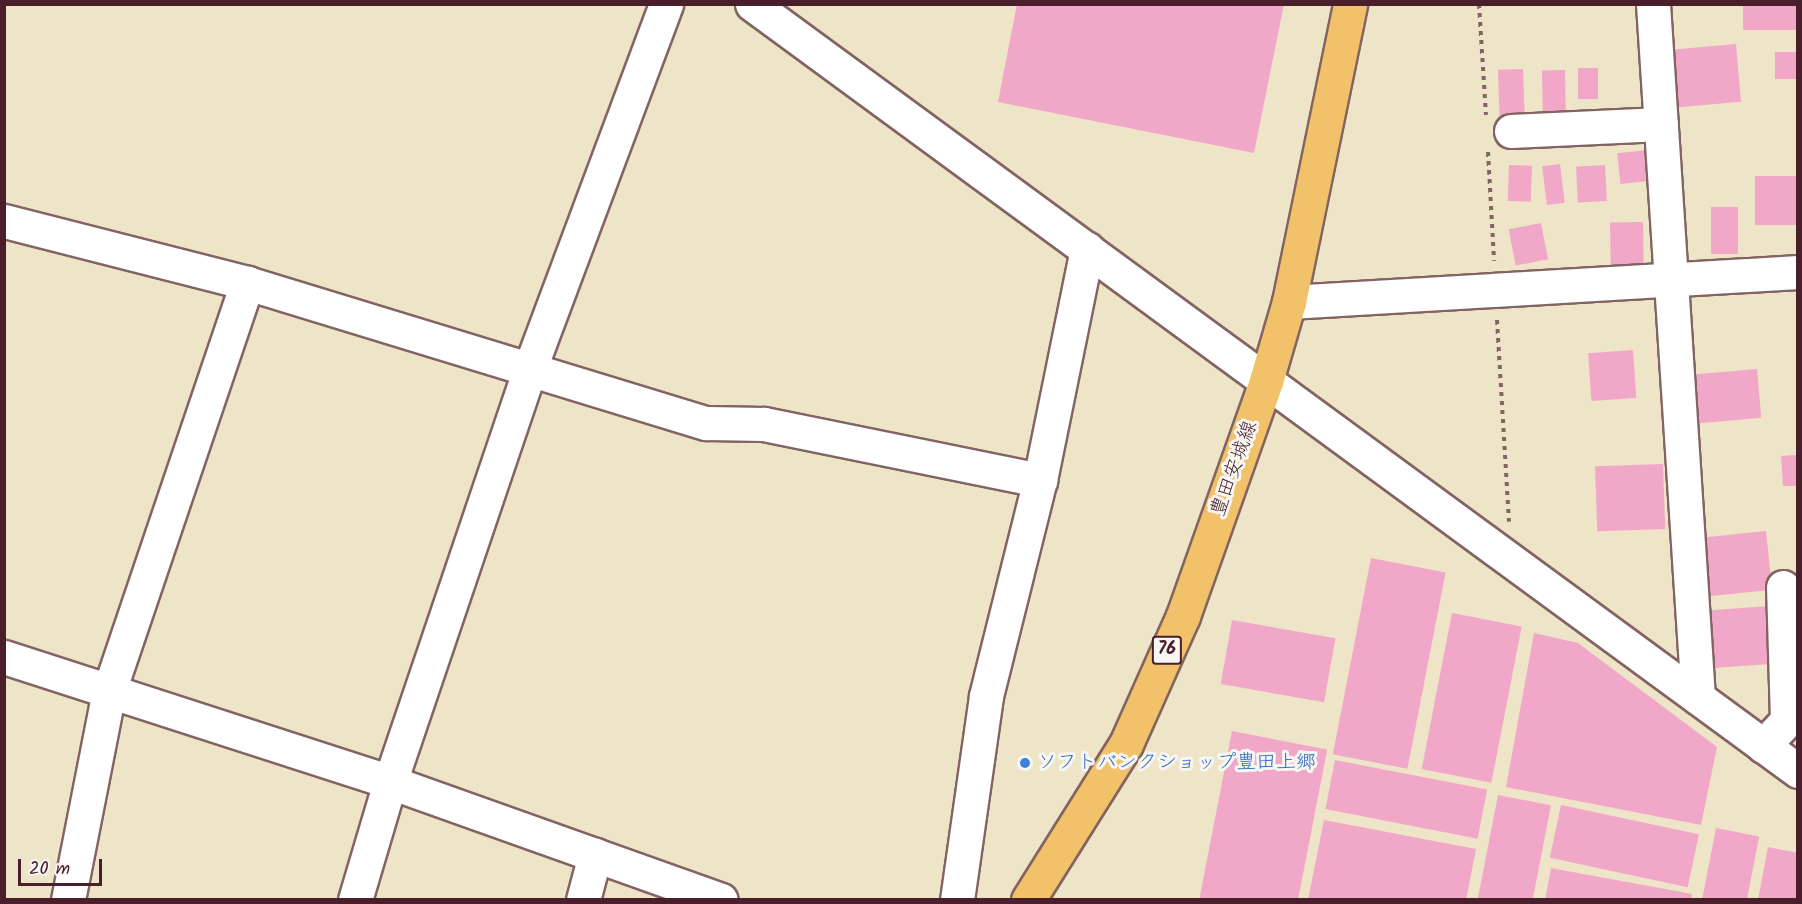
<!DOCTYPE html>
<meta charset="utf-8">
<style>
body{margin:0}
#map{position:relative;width:1802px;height:904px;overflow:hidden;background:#eee4c8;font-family:Kalam,"Klee One",sans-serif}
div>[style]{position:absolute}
.building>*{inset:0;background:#f1a8c8;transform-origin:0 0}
.path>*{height:4px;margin-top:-2px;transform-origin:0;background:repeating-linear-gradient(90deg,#836462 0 4.5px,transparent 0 9px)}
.roads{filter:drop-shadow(2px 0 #836462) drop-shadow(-2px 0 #836462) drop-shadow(0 2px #836462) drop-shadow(0 -2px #836462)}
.minor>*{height:33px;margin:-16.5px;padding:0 16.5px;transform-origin:16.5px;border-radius:16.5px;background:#fff}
.major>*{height:33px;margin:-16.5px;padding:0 16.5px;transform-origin:16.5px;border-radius:16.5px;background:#f2c26a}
.dots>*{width:16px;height:16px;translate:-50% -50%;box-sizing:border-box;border:3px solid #f6f6f2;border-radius:50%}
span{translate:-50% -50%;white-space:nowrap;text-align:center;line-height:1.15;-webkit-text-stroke:6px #f6f6f2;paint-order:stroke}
.shield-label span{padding:2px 4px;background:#f6f6f2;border:2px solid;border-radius:4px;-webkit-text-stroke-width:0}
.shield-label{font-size:18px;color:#4a1f2b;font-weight:700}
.street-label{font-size:20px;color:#4a1f2b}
.shop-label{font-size:20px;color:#366cbe}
.left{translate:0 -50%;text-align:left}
.frame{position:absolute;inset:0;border:6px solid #4a1f2b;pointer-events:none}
.scale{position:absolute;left:18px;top:859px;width:84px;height:27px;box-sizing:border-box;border:3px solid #4a1f2b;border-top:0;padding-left:8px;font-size:18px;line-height:21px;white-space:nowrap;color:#4a1f2b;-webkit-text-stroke:4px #f6f6f2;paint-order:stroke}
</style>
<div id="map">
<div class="building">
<div style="clip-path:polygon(1017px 4px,1284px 4px,1254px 153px,998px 102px)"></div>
<div style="left:1743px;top:4px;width:55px;height:26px"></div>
<div style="left:1736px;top:44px;width:58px;height:65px;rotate:85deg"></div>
<div style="left:1798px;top:52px;width:27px;height:23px;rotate:90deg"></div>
<div style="left:1578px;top:68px;width:20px;height:31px"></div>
<div style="left:1523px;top:69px;width:48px;height:25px;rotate:88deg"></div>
<div style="left:1565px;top:70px;width:55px;height:23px;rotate:89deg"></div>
<div style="left:1647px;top:150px;width:31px;height:30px;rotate:84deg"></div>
<div style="left:1560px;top:164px;width:39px;height:18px;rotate:83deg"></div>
<div style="left:1509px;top:165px;width:23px;height:36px;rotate:2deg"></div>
<div style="left:1605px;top:165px;width:36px;height:29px;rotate:87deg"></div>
<div style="left:1798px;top:176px;width:49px;height:43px;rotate:90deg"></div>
<div style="left:1711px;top:207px;width:27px;height:47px"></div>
<div style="left:1643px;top:222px;width:47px;height:33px;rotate:89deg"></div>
<div style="left:1541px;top:223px;width:37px;height:33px;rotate:79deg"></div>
<div style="left:1633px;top:350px;width:48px;height:45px;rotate:86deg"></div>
<div style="left:1757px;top:369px;width:49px;height:73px;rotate:85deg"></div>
<div style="clip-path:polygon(1798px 455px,1798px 486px,1783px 486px,1781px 456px)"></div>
<div style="left:1663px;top:464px;width:65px;height:68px;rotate:88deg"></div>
<div style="left:1766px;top:531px;width:59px;height:63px;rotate:84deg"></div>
<div style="left:1371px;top:558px;width:76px;height:200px;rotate:11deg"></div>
<div style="left:1770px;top:606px;width:58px;height:64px;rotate:86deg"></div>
<div style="left:1452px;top:613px;width:71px;height:159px;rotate:11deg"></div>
<div style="left:1232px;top:620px;width:105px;height:65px;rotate:10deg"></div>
<div style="clip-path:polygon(1534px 633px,1578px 643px,1717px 747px,1701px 825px,1506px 787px)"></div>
<div style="left:1232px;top:731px;width:97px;height:172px;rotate:11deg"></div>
<div style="left:1335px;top:760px;width:155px;height:50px;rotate:11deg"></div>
<div style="left:1498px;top:795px;width:54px;height:107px;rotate:11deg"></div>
<div style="left:1561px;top:805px;width:141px;height:54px;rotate:12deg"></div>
<div style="clip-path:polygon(1324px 820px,1476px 849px,1466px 900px,1308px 900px)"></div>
<div style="left:1716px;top:828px;width:44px;height:73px;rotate:11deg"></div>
<div style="clip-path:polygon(1768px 847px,1798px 853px,1798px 900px,1758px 900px)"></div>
<div style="clip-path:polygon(1551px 868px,1692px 894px,1691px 900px,1545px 900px)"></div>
</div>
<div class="path">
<div style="left:1479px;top:4px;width:111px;rotate:86.4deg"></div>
<div style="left:1488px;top:152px;width:109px;rotate:86.8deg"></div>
<div style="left:1497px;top:320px;width:202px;rotate:86.6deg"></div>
</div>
<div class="roads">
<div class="minor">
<div style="left:752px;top:4px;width:1297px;rotate:36.25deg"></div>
<div style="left:1653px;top:4px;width:695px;rotate:86.29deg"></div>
<div style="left:1511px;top:131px;width:150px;rotate:-2.7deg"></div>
<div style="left:4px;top:221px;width:251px;rotate:14.3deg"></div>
<div style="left:247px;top:283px;width:480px;rotate:17deg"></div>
<div style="left:706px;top:423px;width:58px;rotate:1deg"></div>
<div style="left:764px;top:424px;width:282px;rotate:11.5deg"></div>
<div style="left:1289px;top:302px;width:510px;rotate:-3.37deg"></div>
<div style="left:4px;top:657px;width:406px;rotate:17.9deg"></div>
<div style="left:390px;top:782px;width:351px;rotate:19.6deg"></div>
<div style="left:1763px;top:746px;width:35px;rotate:-47deg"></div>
<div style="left:1787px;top:720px;width:133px;rotate:-91.7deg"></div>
<div style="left:68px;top:900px;width:213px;rotate:-78.9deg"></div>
<div style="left:109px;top:691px;width:431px;rotate:-71.3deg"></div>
<div style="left:355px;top:900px;width:123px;rotate:-73.5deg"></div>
<div style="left:390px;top:782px;width:437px;rotate:-71.3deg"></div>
<div style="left:530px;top:368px;width:389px;rotate:-69.5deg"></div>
<div style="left:583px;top:900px;width:47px;rotate:-75.1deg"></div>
<div style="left:957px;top:900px;width:206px;rotate:-81.9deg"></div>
<div style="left:986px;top:696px;width:223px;rotate:-76deg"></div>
<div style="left:1040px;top:480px;width:236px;rotate:-78.5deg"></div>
</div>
<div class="major">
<div style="left:1028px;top:900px;width:184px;rotate:-57.9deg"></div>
<div style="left:1126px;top:744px;width:140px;rotate:-66deg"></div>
<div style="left:1183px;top:616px;width:249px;rotate:-70.5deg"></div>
<div style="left:1266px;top:381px;width:82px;rotate:-73.8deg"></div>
<div style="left:1289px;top:302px;width:304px;rotate:-78.4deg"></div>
</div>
</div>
<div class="dots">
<div style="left:1025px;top:763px;background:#3f7fe0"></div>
</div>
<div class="shield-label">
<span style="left:1167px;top:650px">76</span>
</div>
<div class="street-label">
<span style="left:1235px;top:469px;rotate:-70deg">豊田安城線</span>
</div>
<div class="shop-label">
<span class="left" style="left:1037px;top:763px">ソフトバンクショップ豊田上郷</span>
</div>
<div class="frame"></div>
<div class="scale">20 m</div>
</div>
